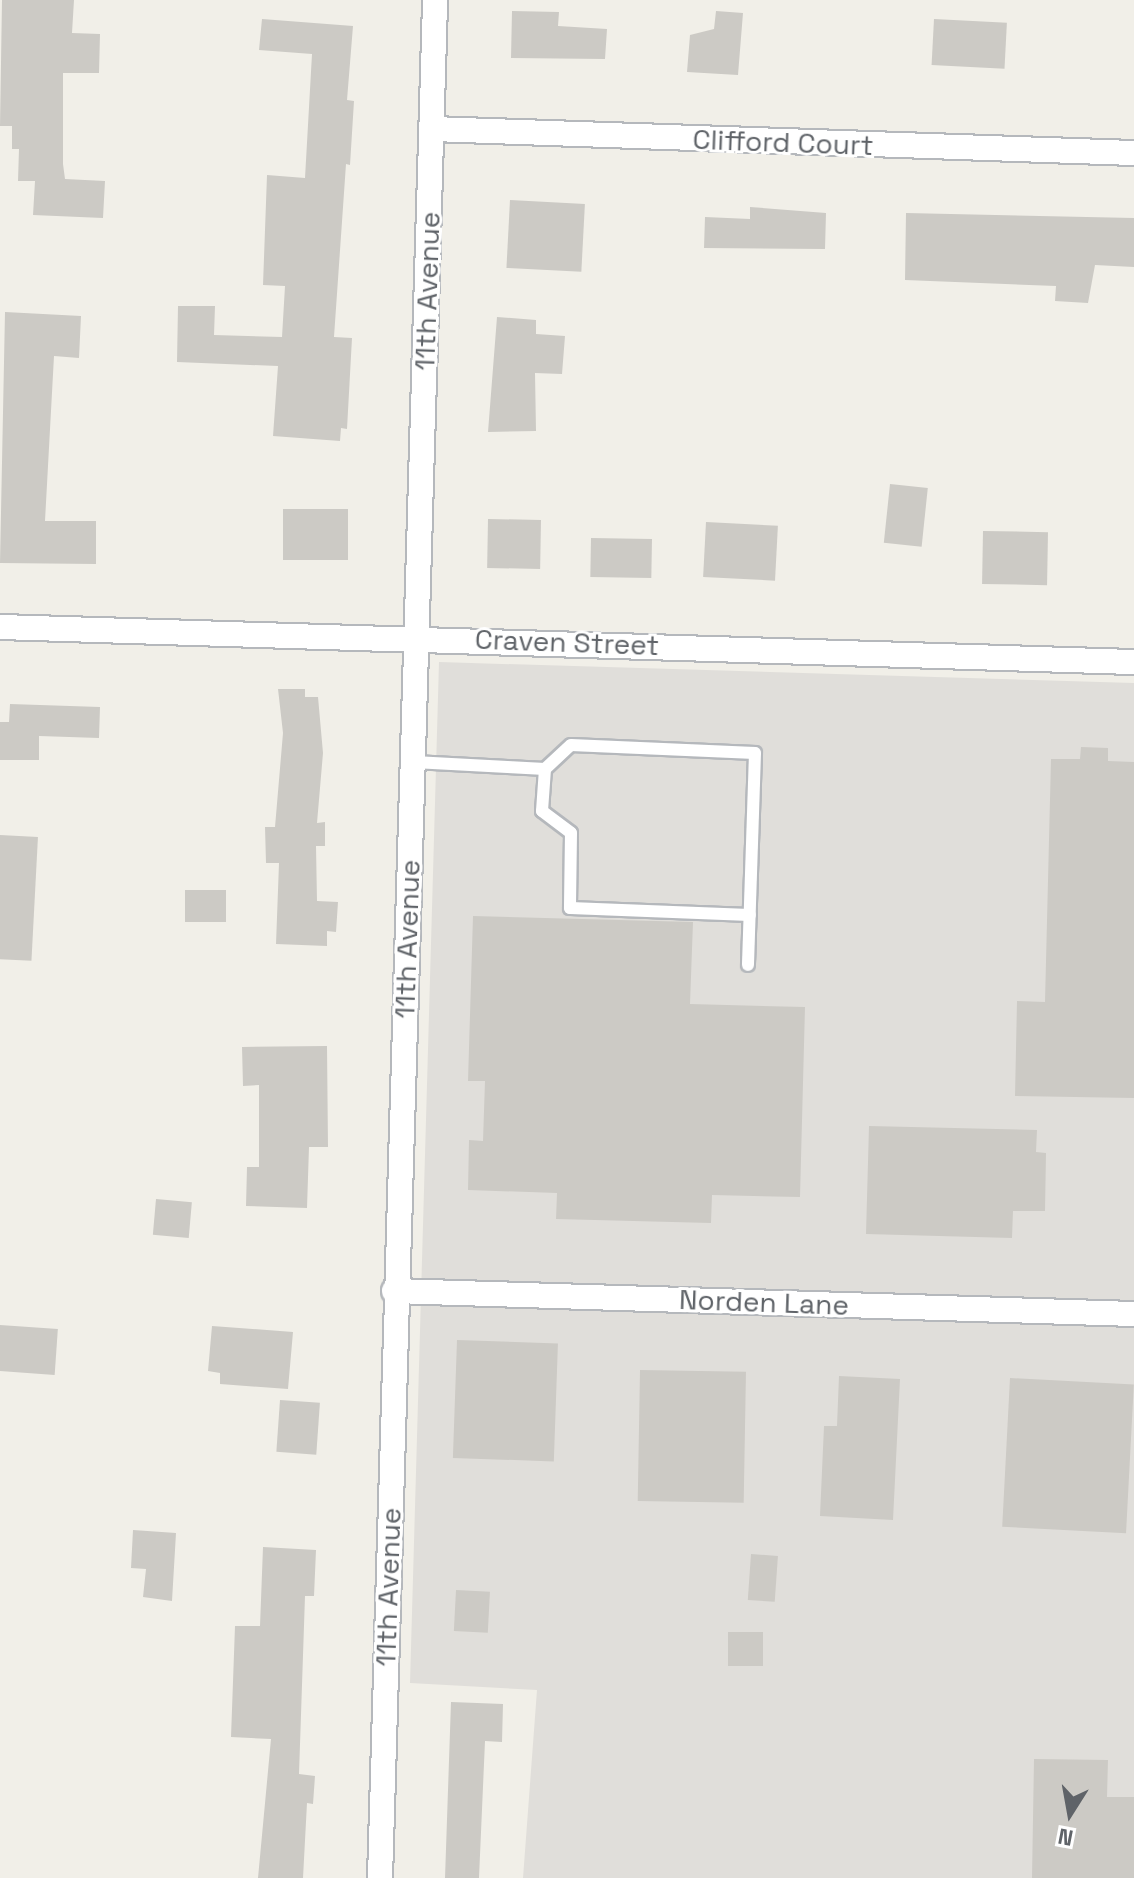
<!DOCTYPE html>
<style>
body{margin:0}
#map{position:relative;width:1134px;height:1878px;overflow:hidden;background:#f1efe8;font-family:"Space Grotesk",sans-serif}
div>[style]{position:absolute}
.industrial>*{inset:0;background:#e0deda}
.building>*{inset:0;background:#cccac5;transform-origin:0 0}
.roads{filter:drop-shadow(2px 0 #b5b8bc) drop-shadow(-2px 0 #b5b8bc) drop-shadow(0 2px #b5b8bc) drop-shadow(0 -2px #b5b8bc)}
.lane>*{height:12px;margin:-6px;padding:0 6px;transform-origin:6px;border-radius:6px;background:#fff}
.street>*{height:24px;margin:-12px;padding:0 12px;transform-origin:12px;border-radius:12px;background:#fff}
span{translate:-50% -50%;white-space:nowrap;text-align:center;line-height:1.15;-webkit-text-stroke:6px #fff;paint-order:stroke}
.street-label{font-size:28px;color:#5f6368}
.north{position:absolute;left:1030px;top:1774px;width:80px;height:80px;-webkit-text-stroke:6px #fff;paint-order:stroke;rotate:191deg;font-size:22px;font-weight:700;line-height:32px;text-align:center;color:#5f6368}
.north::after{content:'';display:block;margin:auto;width:28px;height:36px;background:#5f6368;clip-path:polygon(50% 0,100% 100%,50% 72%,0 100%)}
</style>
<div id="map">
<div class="industrial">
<div style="clip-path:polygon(439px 662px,1134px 683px,1134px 1878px,523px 1878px,537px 1690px,410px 1683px)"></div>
</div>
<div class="building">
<div style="clip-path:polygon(2px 0,74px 0,72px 33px,100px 34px,99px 73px,63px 73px,63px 164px,65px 179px,105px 181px,103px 218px,33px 215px,35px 181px,18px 181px,19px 149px,12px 149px,12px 126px,0 126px)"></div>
<div style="clip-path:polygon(512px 11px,559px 12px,558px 26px,607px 29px,605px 59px,511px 58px)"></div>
<div style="clip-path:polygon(716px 11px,743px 13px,738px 75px,687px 72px,690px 35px,714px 29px)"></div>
<div style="clip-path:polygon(262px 19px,353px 26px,347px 100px,354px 101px,350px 165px,346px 164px,334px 337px,352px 338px,347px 429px,341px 428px,340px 441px,273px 436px,278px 366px,177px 362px,178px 306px,215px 306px,214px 335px,282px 337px,285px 286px,263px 285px,267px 175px,305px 178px,312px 54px,259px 50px)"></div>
<div style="left:934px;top:19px;width:73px;height:46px;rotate:3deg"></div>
<div style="left:510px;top:200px;width:75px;height:68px;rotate:3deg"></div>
<div style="clip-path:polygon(750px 207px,826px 213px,825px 249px,704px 248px,705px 217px,750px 219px)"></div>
<div style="clip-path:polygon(906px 213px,1134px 218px,1134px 267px,1095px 265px,1088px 303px,1055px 301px,1056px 286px,905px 280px)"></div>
<div style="clip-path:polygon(5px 312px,81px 316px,79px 358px,54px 356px,45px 521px,96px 521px,96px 564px,0 563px)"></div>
<div style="clip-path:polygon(497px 317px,536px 320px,536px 334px,565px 336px,562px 374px,535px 373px,536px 431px,488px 432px)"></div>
<div style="left:890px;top:484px;width:38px;height:59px;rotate:6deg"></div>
<div style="left:283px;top:509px;width:65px;height:51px"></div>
<div style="left:488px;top:519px;width:53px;height:49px;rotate:1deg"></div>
<div style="left:706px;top:522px;width:72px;height:55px;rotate:3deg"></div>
<div style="left:983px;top:531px;width:65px;height:53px;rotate:1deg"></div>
<div style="left:591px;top:538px;width:61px;height:39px;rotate:1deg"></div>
<div style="clip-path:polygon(278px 689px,305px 689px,305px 697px,318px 697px,323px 753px,317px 823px,325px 822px,325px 846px,316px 846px,317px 901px,338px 902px,336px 932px,327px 931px,327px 946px,276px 944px,279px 863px,266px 863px,265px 827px,275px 827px,283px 733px)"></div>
<div style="clip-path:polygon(10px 704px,100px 707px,99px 738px,39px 736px,39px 760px,0 760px,0 722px,9px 722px)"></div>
<div style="clip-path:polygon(1081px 747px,1108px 748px,1108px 761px,1134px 762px,1134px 1098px,1015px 1096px,1017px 1001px,1045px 1002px,1051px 759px,1080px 759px)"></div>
<div style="left:0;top:835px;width:38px;height:124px;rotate:3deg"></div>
<div style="left:185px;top:890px;width:41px;height:32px"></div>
<div style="clip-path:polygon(473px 916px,693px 922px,690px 1004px,805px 1007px,800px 1197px,712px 1195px,711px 1223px,556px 1219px,557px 1193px,468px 1190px,469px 1140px,483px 1141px,485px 1081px,468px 1081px)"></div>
<div style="clip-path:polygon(327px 1046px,328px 1147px,309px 1147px,307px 1208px,246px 1206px,247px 1167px,259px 1167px,259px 1085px,243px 1086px,242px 1047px)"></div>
<div style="clip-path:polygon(869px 1126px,1037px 1130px,1036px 1152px,1046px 1153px,1045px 1211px,1013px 1211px,1012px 1238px,866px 1234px)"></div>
<div style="left:156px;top:1199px;width:36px;height:36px;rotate:5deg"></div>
<div style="left:0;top:1325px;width:58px;height:46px;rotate:4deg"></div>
<div style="clip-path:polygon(212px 1326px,293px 1332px,288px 1389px,220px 1384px,220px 1373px,208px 1371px)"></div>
<div style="left:457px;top:1340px;width:101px;height:118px;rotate:2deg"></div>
<div style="left:640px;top:1370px;width:106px;height:131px;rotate:1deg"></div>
<div style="clip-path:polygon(839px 1376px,900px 1379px,893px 1520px,820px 1516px,824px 1426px,837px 1426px)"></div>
<div style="left:1010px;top:1378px;width:124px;height:149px;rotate:3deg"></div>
<div style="left:280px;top:1400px;width:40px;height:52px;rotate:4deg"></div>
<div style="clip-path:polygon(133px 1530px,176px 1533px,172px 1601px,143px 1597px,146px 1569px,131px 1568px)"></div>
<div style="clip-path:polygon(263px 1547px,316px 1550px,314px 1596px,305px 1596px,299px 1774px,315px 1776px,313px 1804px,307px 1803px,303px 1878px,258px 1878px,271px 1739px,231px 1737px,235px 1626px,260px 1626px)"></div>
<div style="left:751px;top:1554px;width:27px;height:46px;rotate:4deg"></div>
<div style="left:456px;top:1590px;width:34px;height:41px;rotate:3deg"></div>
<div style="left:728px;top:1632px;width:35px;height:34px"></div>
<div style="clip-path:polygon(451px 1702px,503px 1704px,502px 1742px,485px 1741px,479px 1878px,445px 1878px)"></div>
<div style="clip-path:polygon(1034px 1759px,1108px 1760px,1107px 1797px,1134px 1797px,1134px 1878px,1032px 1878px)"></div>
</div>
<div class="roads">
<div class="lane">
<div style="left:414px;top:762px;width:131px;rotate:3.1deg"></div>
<div style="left:545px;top:769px;width:35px;rotate:-43deg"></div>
<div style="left:571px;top:745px;width:184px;rotate:2.5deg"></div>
<div style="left:755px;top:753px;width:212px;rotate:91.9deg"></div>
<div style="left:545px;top:769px;width:42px;rotate:94.1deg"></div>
<div style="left:542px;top:811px;width:36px;rotate:37deg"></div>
<div style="left:571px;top:833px;width:75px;rotate:90.8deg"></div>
<div style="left:570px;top:908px;width:180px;rotate:2.2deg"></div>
</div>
<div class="street">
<div style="left:432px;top:129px;width:702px;rotate:1.96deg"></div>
<div style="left:0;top:627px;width:1135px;rotate:1.77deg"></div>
<div style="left:394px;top:1291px;width:740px;rotate:1.78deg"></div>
<div style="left:380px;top:1878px;width:1879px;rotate:-88.32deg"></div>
</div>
</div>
<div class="street-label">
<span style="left:783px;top:142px;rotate:2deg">Clifford Court</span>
<span style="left:427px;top:291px;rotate:-88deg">11th Avenue</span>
<span style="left:567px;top:642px;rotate:2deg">Craven Street</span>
<span style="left:407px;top:939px;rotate:-88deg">11th Avenue</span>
<span style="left:764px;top:1302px;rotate:2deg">Norden Lane</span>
<span style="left:388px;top:1587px;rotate:-88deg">11th Avenue</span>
</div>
<div class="north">N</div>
</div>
